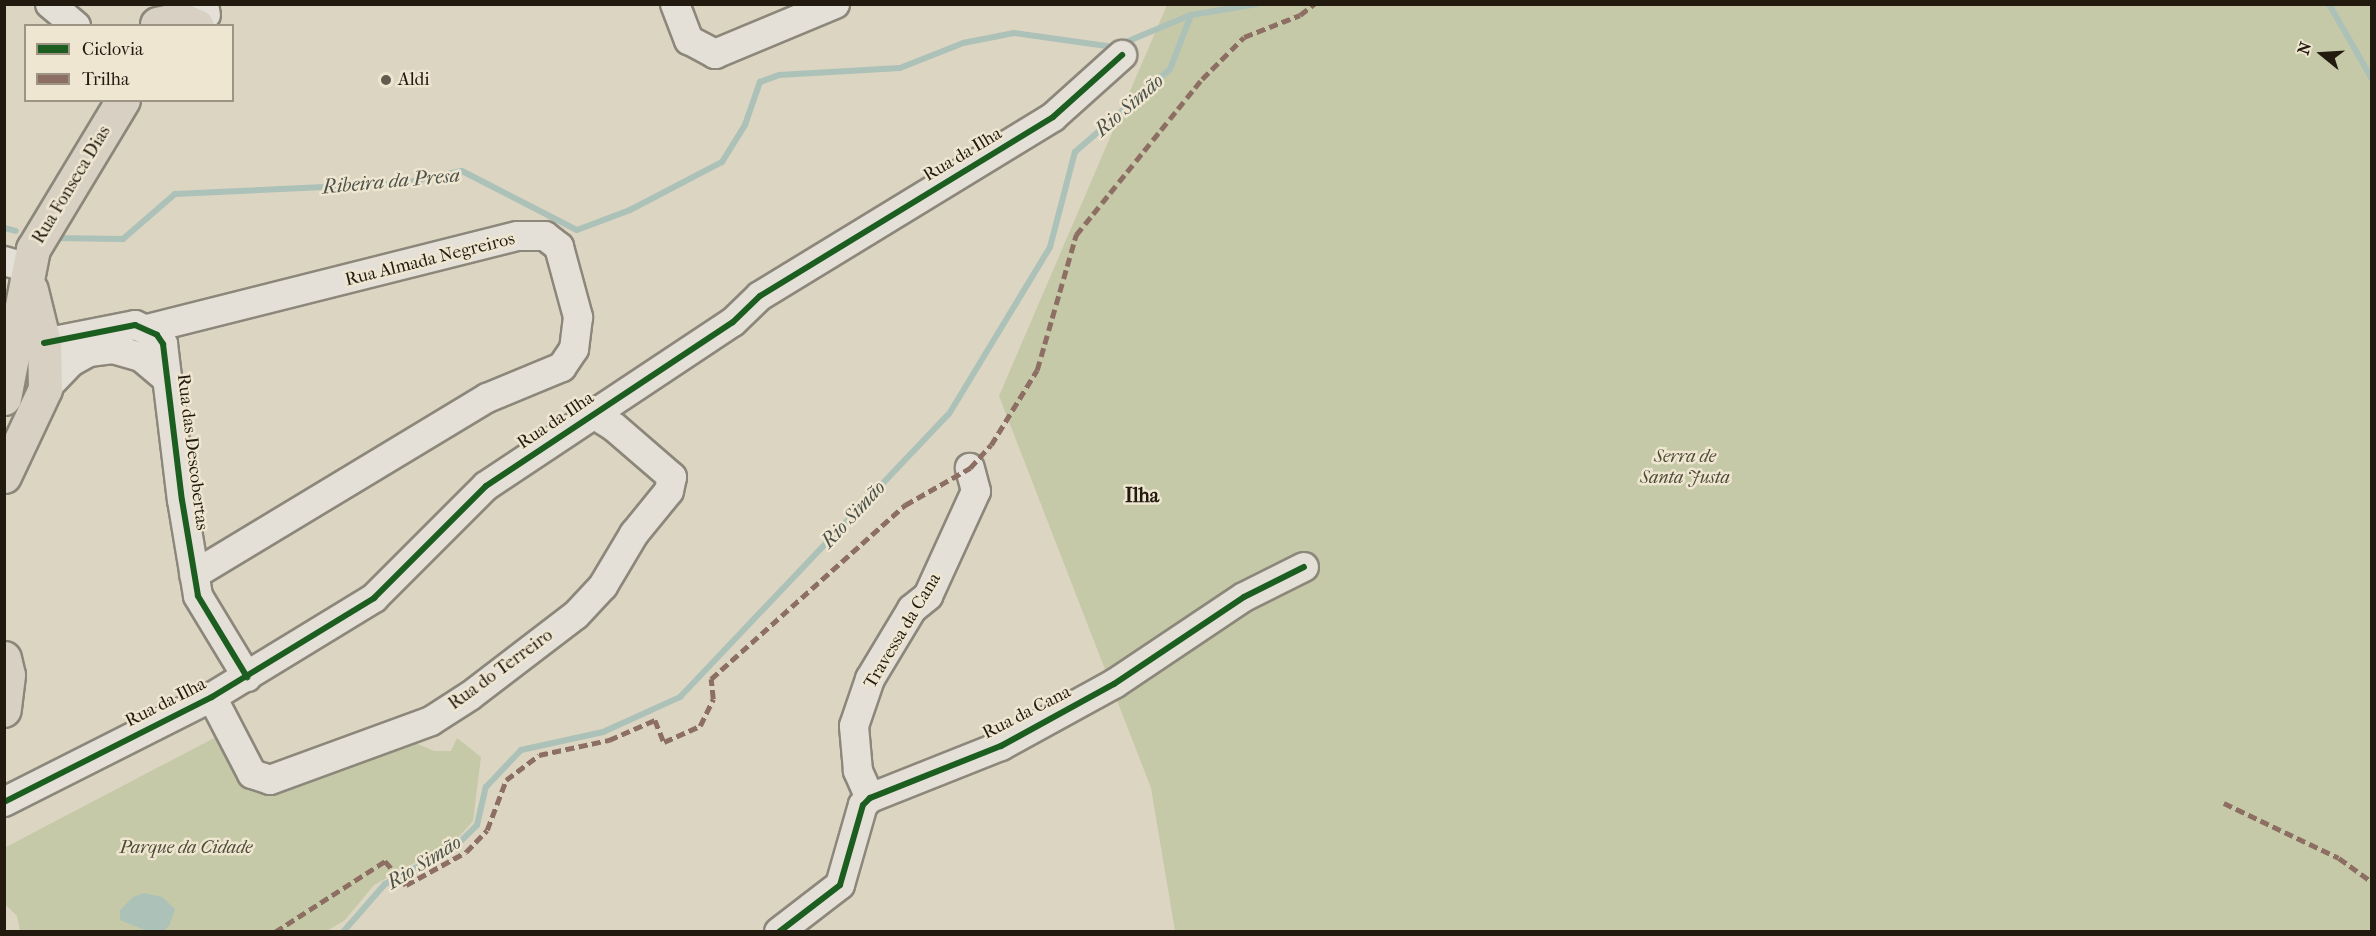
<!DOCTYPE html>
<meta charset="utf-8">
<style>
body{margin:0}
#map{position:relative;width:2376px;height:936px;overflow:hidden;background:#dcd5c2;font-family:"IM FELL French Canon",serif}
div>[style]{position:absolute}
.green>*{inset:0;background:#c5c9a7}
.water>*{inset:0;background:#acc1b8}
.stream>*{height:6px;margin:-3px;padding:0 3px;transform-origin:3px;border-radius:3px;background:#acc1b8}
.roads{filter:drop-shadow(2px 0 #8c877b) drop-shadow(-2px 0 #8c877b) drop-shadow(0 2px #8c877b) drop-shadow(0 -2px #8c877b)}
.minor>*{height:28px;margin:-14px;padding:0 14px;transform-origin:14px;border-radius:14px;background:#e4e0d7}
.major>*{height:33px;margin:-16.5px;padding:0 16.5px;transform-origin:16.5px;border-radius:16.5px;background:#d8d1c3}
.quiet>*{height:4.5px;margin-top:-2.25px;transform-origin:0;background:repeating-linear-gradient(90deg,#8d6e63 0 9px,transparent 0 13.5px)}
.cycleway>*{height:6px;margin:-3px;padding:0 3px;transform-origin:3px;border-radius:3px;background:#1b5e20}
.dots>*{width:16px;height:16px;translate:-50% -50%;box-sizing:border-box;border:3px solid #efe6d1;border-radius:50%}
span{translate:-50% -50%;white-space:nowrap;text-align:center;line-height:1.15;-webkit-text-stroke:5px #efe6d1;paint-order:stroke}
.poi-label{font-size:18px;color:#22190f}
.left{translate:0 -50%;text-align:left}
.street-label{font-size:18px;color:#22190f}
.park-label{font-size:18px;color:#4e4b36;font-style:italic}
.water-label{font-size:20px;color:#4b5149;font-style:italic}
.neighbourhood-label{font-size:20px;color:#22190f;font-weight:700}
.frame{position:absolute;inset:0;border:6px solid #22190f;pointer-events:none}
.legend{position:absolute;left:24px;top:24px;width:210px;height:78px;box-sizing:border-box;background:#efe6d1;border:2px solid #9d9483;margin:0;padding:8px 10px;list-style:none;font-size:18px;color:#22190f}
.legend li{display:flex;align-items:center;gap:12px;height:30px}
.legend b{width:30px;border:2px solid #9d9483}
.north{position:absolute;left:2292px;top:24px;width:60px;height:60px;-webkit-text-stroke:4px #efe6d1;paint-order:stroke;rotate:288deg;font-size:16px;font-weight:700;line-height:24px;text-align:center;color:#22190f}
.north::after{content:'';display:block;margin:auto;width:21px;height:27px;background:#22190f;clip-path:polygon(50% 0,100% 100%,50% 72%,0 100%)}
</style>
<div id="map">
<div class="green">
<div style="clip-path:polygon(1167px 5px,2371px 5px,2371px 931px,1175px 931px,1151px 788px,999px 396px)"></div>
<div style="clip-path:polygon(218px 736px,247px 789px,406px 739px,434px 751px,451px 751px,457px 738px,481px 757px,473px 821px,456px 840px,374px 885px,345px 920px,327px 931px,20px 931px,17px 916px,5px 904px,4px 848px)"></div>
</div>
<div class="water">
<div style="clip-path:polygon(144px 893px,162px 897px,175px 909px,169px 926px,163px 931px,147px 931px,120px 920px,120px 910px,133px 897px)"></div>
</div>
<div class="stream">
<div style="left:2329px;top:4px;width:86px;rotate:60.2deg"></div>
<div style="left:4px;top:228px;width:12px;rotate:14deg"></div>
<div style="left:53px;top:238px;width:70px;rotate:0.8deg"></div>
<div style="left:123px;top:239px;width:69px;rotate:-40.9deg"></div>
<div style="left:175px;top:194px;width:230px;rotate:-2.7deg"></div>
<div style="left:405px;top:183px;width:58px;rotate:-11.9deg"></div>
<div style="left:462px;top:171px;width:129px;rotate:27.2deg"></div>
<div style="left:577px;top:230px;width:57px;rotate:-20.7deg"></div>
<div style="left:630px;top:210px;width:104px;rotate:-27.6deg"></div>
<div style="left:722px;top:162px;width:44px;rotate:-58.1deg"></div>
<div style="left:745px;top:125px;width:46px;rotate:-70.8deg"></div>
<div style="left:760px;top:82px;width:20px;rotate:-20deg"></div>
<div style="left:779px;top:75px;width:121px;rotate:-3.3deg"></div>
<div style="left:900px;top:68px;width:68px;rotate:-21.6deg"></div>
<div style="left:963px;top:43px;width:52px;rotate:-11.1deg"></div>
<div style="left:1014px;top:33px;width:101px;rotate:8deg"></div>
<div style="left:1114px;top:47px;width:83px;rotate:-22.6deg"></div>
<div style="left:343px;top:932px;width:64px;rotate:-48.8deg"></div>
<div style="left:385px;top:884px;width:79px;rotate:-27.9deg"></div>
<div style="left:455px;top:847px;width:31px;rotate:-45deg"></div>
<div style="left:477px;top:825px;width:39px;rotate:-77deg"></div>
<div style="left:486px;top:787px;width:51px;rotate:-46.6deg"></div>
<div style="left:521px;top:750px;width:84px;rotate:-12.4deg"></div>
<div style="left:603px;top:732px;width:85px;rotate:-24.4deg"></div>
<div style="left:680px;top:697px;width:390px;rotate:-46.5deg"></div>
<div style="left:949px;top:414px;width:195px;rotate:-58.8deg"></div>
<div style="left:1050px;top:247px;width:98px;rotate:-75.3deg"></div>
<div style="left:1075px;top:152px;width:126px;rotate:-41.1deg"></div>
<div style="left:1170px;top:69px;width:58px;rotate:-68.7deg"></div>
<div style="left:1191px;top:15px;width:67px;rotate:-9.5deg"></div>
</div>
<div class="roads">
<div class="minor">
<div style="left:50px;top:4px;width:34px;rotate:40deg"></div>
<div style="left:204px;top:4px;width:11px;rotate:80deg"></div>
<div style="left:675px;top:4px;width:39px;rotate:69deg"></div>
<div style="left:689px;top:40px;width:30px;rotate:28deg"></div>
<div style="left:715px;top:54px;width:130px;rotate:-22.6deg"></div>
<div style="left:4px;top:261px;width:25px;rotate:16deg"></div>
<div style="left:147px;top:329px;width:382px;rotate:-14.1deg"></div>
<div style="left:518px;top:236px;width:27px"></div>
<div style="left:545px;top:236px;width:18px;rotate:38deg"></div>
<div style="left:559px;top:247px;width:73px;rotate:74.8deg"></div>
<div style="left:578px;top:317px;width:32px;rotate:97deg"></div>
<div style="left:574px;top:349px;width:22px;rotate:124deg"></div>
<div style="left:562px;top:367px;width:81px;rotate:157.5deg"></div>
<div style="left:487px;top:398px;width:342px;rotate:148.9deg"></div>
<div style="left:44px;top:343px;width:93px;rotate:-11.2deg"></div>
<div style="left:135px;top:325px;width:24px;rotate:24deg"></div>
<div style="left:157px;top:335px;width:11px;rotate:56deg"></div>
<div style="left:163px;top:344px;width:157px;rotate:83.1deg"></div>
<div style="left:182px;top:500px;width:97px;rotate:80.5deg"></div>
<div style="left:198px;top:596px;width:95px;rotate:58.8deg"></div>
<div style="left:45px;top:389px;width:37px;rotate:-46deg"></div>
<div style="left:71px;top:362px;width:21px;rotate:-29deg"></div>
<div style="left:89px;top:352px;width:24px;rotate:-7deg"></div>
<div style="left:113px;top:349px;width:29px;rotate:16deg"></div>
<div style="left:141px;top:357px;width:35px;rotate:40deg"></div>
<div style="left:212px;top:697px;width:87px;rotate:62.5deg"></div>
<div style="left:252px;top:774px;width:19px;rotate:18deg"></div>
<div style="left:270px;top:780px;width:171px;rotate:-20.1deg"></div>
<div style="left:431px;top:721px;width:46px;rotate:-32.7deg"></div>
<div style="left:470px;top:696px;width:133px;rotate:-37.4deg"></div>
<div style="left:576px;top:615px;width:40px;rotate:-47deg"></div>
<div style="left:603px;top:586px;width:61px;rotate:-59.2deg"></div>
<div style="left:634px;top:534px;width:55px;rotate:-50.9deg"></div>
<div style="left:669px;top:491px;width:14px;rotate:-78deg"></div>
<div style="left:672px;top:477px;width:77px;rotate:-139.2deg"></div>
<div style="left:614px;top:427px;width:25px;rotate:-148deg"></div>
<div style="left:870px;top:798px;width:30px;rotate:-114deg"></div>
<div style="left:858px;top:771px;width:45px;rotate:-95.1deg"></div>
<div style="left:854px;top:726px;width:50px;rotate:-71.2deg"></div>
<div style="left:870px;top:679px;width:82px;rotate:-59deg"></div>
<div style="left:912px;top:609px;width:21px;rotate:-39deg"></div>
<div style="left:928px;top:596px;width:115px;rotate:-65.4deg"></div>
<div style="left:976px;top:491px;width:24px;rotate:-105deg"></div>
<div style="left:4px;top:802px;width:233px;rotate:-26.8deg"></div>
<div style="left:212px;top:697px;width:190px;rotate:-31.4deg"></div>
<div style="left:374px;top:598px;width:158px;rotate:-45deg"></div>
<div style="left:486px;top:486px;width:296px;rotate:-33.6deg"></div>
<div style="left:733px;top:322px;width:37px;rotate:-44deg"></div>
<div style="left:760px;top:296px;width:343px;rotate:-31.4deg"></div>
<div style="left:1053px;top:117px;width:93px;rotate:-41.9deg"></div>
<div style="left:779px;top:932px;width:77px;rotate:-37.6deg"></div>
<div style="left:840px;top:885px;width:83px;rotate:-74deg"></div>
<div style="left:863px;top:805px;width:10px;rotate:-45deg"></div>
<div style="left:870px;top:798px;width:141px;rotate:-21.7deg"></div>
<div style="left:1001px;top:746px;width:129px;rotate:-28.8deg"></div>
<div style="left:1114px;top:684px;width:156px;rotate:-33.8deg"></div>
<div style="left:1244px;top:597px;width:67px;rotate:-26.6deg"></div>
</div>
<div class="major">
<div style="left:157px;top:24px;width:24px;rotate:-12deg"></div>
<div style="left:180px;top:19px;width:18px;rotate:22deg"></div>
<div style="left:4px;top:398px;width:152px;rotate:-79deg"></div>
<div style="left:33px;top:249px;width:174px;rotate:-58.9deg"></div>
<div style="left:4px;top:476px;width:96px;rotate:-64.8deg"></div>
<div style="left:45px;top:389px;width:46px;rotate:-91.2deg"></div>
<div style="left:44px;top:343px;width:55px;rotate:-103.8deg"></div>
<div style="left:4px;top:658px;width:17px;rotate:77deg"></div>
<div style="left:8px;top:675px;width:35px;rotate:97deg"></div>
</div>
</div>
<div class="quiet">
<div style="left:2224px;top:803px;width:127px;rotate:25.6deg"></div>
<div style="left:2339px;top:858px;width:41px;rotate:36deg"></div>
<div style="left:275px;top:932px;width:131px;rotate:-32.8deg"></div>
<div style="left:385px;top:861px;width:32px;rotate:49deg"></div>
<div style="left:406px;top:885px;width:68px;rotate:-28.8deg"></div>
<div style="left:466px;top:852px;width:30px;rotate:-46deg"></div>
<div style="left:487px;top:830px;width:53px;rotate:-69.2deg"></div>
<div style="left:506px;top:780px;width:41px;rotate:-37.1deg"></div>
<div style="left:539px;top:755px;width:72px;rotate:-12.1deg"></div>
<div style="left:609px;top:740px;width:50px;rotate:-23.5deg"></div>
<div style="left:655px;top:720px;width:24px;rotate:68deg"></div>
<div style="left:664px;top:742px;width:39px;rotate:-24deg"></div>
<div style="left:700px;top:726px;width:30px;rotate:-64deg"></div>
<div style="left:713px;top:699px;width:20px;rotate:-96deg"></div>
<div style="left:711px;top:679px;width:261px;rotate:-41.9deg"></div>
<div style="left:905px;top:505px;width:75px;rotate:-29.6deg"></div>
<div style="left:970px;top:468px;width:31px;rotate:-48deg"></div>
<div style="left:991px;top:445px;width:88px;rotate:-58.5deg"></div>
<div style="left:1037px;top:370px;width:141px;rotate:-73.9deg"></div>
<div style="left:1076px;top:235px;width:201px;rotate:-51.1deg"></div>
<div style="left:1202px;top:79px;width:59px;rotate:-45deg"></div>
<div style="left:1244px;top:37px;width:60px;rotate:-21.4deg"></div>
<div style="left:1300px;top:15px;width:18px;rotate:-38deg"></div>
</div>
<div class="cycleway">
<div style="left:44px;top:343px;width:93px;rotate:-11.2deg"></div>
<div style="left:135px;top:325px;width:24px;rotate:24deg"></div>
<div style="left:157px;top:335px;width:11px;rotate:56deg"></div>
<div style="left:163px;top:344px;width:157px;rotate:83.1deg"></div>
<div style="left:182px;top:500px;width:97px;rotate:80.5deg"></div>
<div style="left:198px;top:596px;width:95px;rotate:58.8deg"></div>
<div style="left:4px;top:802px;width:233px;rotate:-26.8deg"></div>
<div style="left:212px;top:697px;width:190px;rotate:-31.4deg"></div>
<div style="left:374px;top:598px;width:158px;rotate:-45deg"></div>
<div style="left:486px;top:486px;width:296px;rotate:-33.6deg"></div>
<div style="left:733px;top:322px;width:37px;rotate:-44deg"></div>
<div style="left:760px;top:296px;width:343px;rotate:-31.4deg"></div>
<div style="left:1053px;top:117px;width:93px;rotate:-41.9deg"></div>
<div style="left:779px;top:932px;width:77px;rotate:-37.6deg"></div>
<div style="left:840px;top:885px;width:83px;rotate:-74deg"></div>
<div style="left:863px;top:805px;width:10px;rotate:-45deg"></div>
<div style="left:870px;top:798px;width:141px;rotate:-21.7deg"></div>
<div style="left:1001px;top:746px;width:129px;rotate:-28.8deg"></div>
<div style="left:1114px;top:684px;width:156px;rotate:-33.8deg"></div>
<div style="left:1244px;top:597px;width:67px;rotate:-26.6deg"></div>
</div>
<div class="dots">
<div style="left:386px;top:80px;background:#635b4e"></div>
</div>
<div class="poi-label">
<span class="left" style="left:398px;top:80px">Aldi</span>
</div>
<div class="street-label">
<span style="left:963px;top:155px;rotate:-31deg">Rua da Ilha</span>
<span style="left:72px;top:185px;rotate:-59deg">Rua Fonseca Dias</span>
<span style="left:430px;top:260px;rotate:-14deg">Rua Almada Negreiros</span>
<span style="left:556px;top:421px;rotate:-34deg">Rua da Ilha</span>
<span style="left:192px;top:452px;rotate:83deg">Rua das Descobertas</span>
<span style="left:903px;top:631px;rotate:-59deg">Travessa da Cana</span>
<span style="left:501px;top:670px;rotate:-36deg">Rua do Terreiro</span>
<span style="left:166px;top:703px;rotate:-27deg">Rua da Ilha</span>
<span style="left:1027px;top:713px;rotate:-27deg">Rua da Cana</span>
</div>
<div class="park-label">
<span style="left:1685px;top:468px">Serra de<br>Santa Justa</span>
<span style="left:186px;top:848px">Parque da Cidade</span>
</div>
<div class="water-label">
<span style="left:1129px;top:105px;rotate:-41deg">Rio Simão</span>
<span style="left:391px;top:181px;rotate:-5deg">Ribeira da Presa</span>
<span style="left:853px;top:514px;rotate:-47deg">Rio Simão</span>
<span style="left:424px;top:862px;rotate:-32deg">Rio Simão</span>
</div>
<div class="neighbourhood-label">
<span style="left:1142px;top:495px">Ilha</span>
</div>
<div class="frame"></div>
<ul class="legend">
<li><b style="height:8px;background:#1b5e20"></b>Ciclovia</li>
<li><b style="height:8px;background:#8d6e63"></b>Trilha</li>
</ul>
<div class="north">N</div>
</div>
